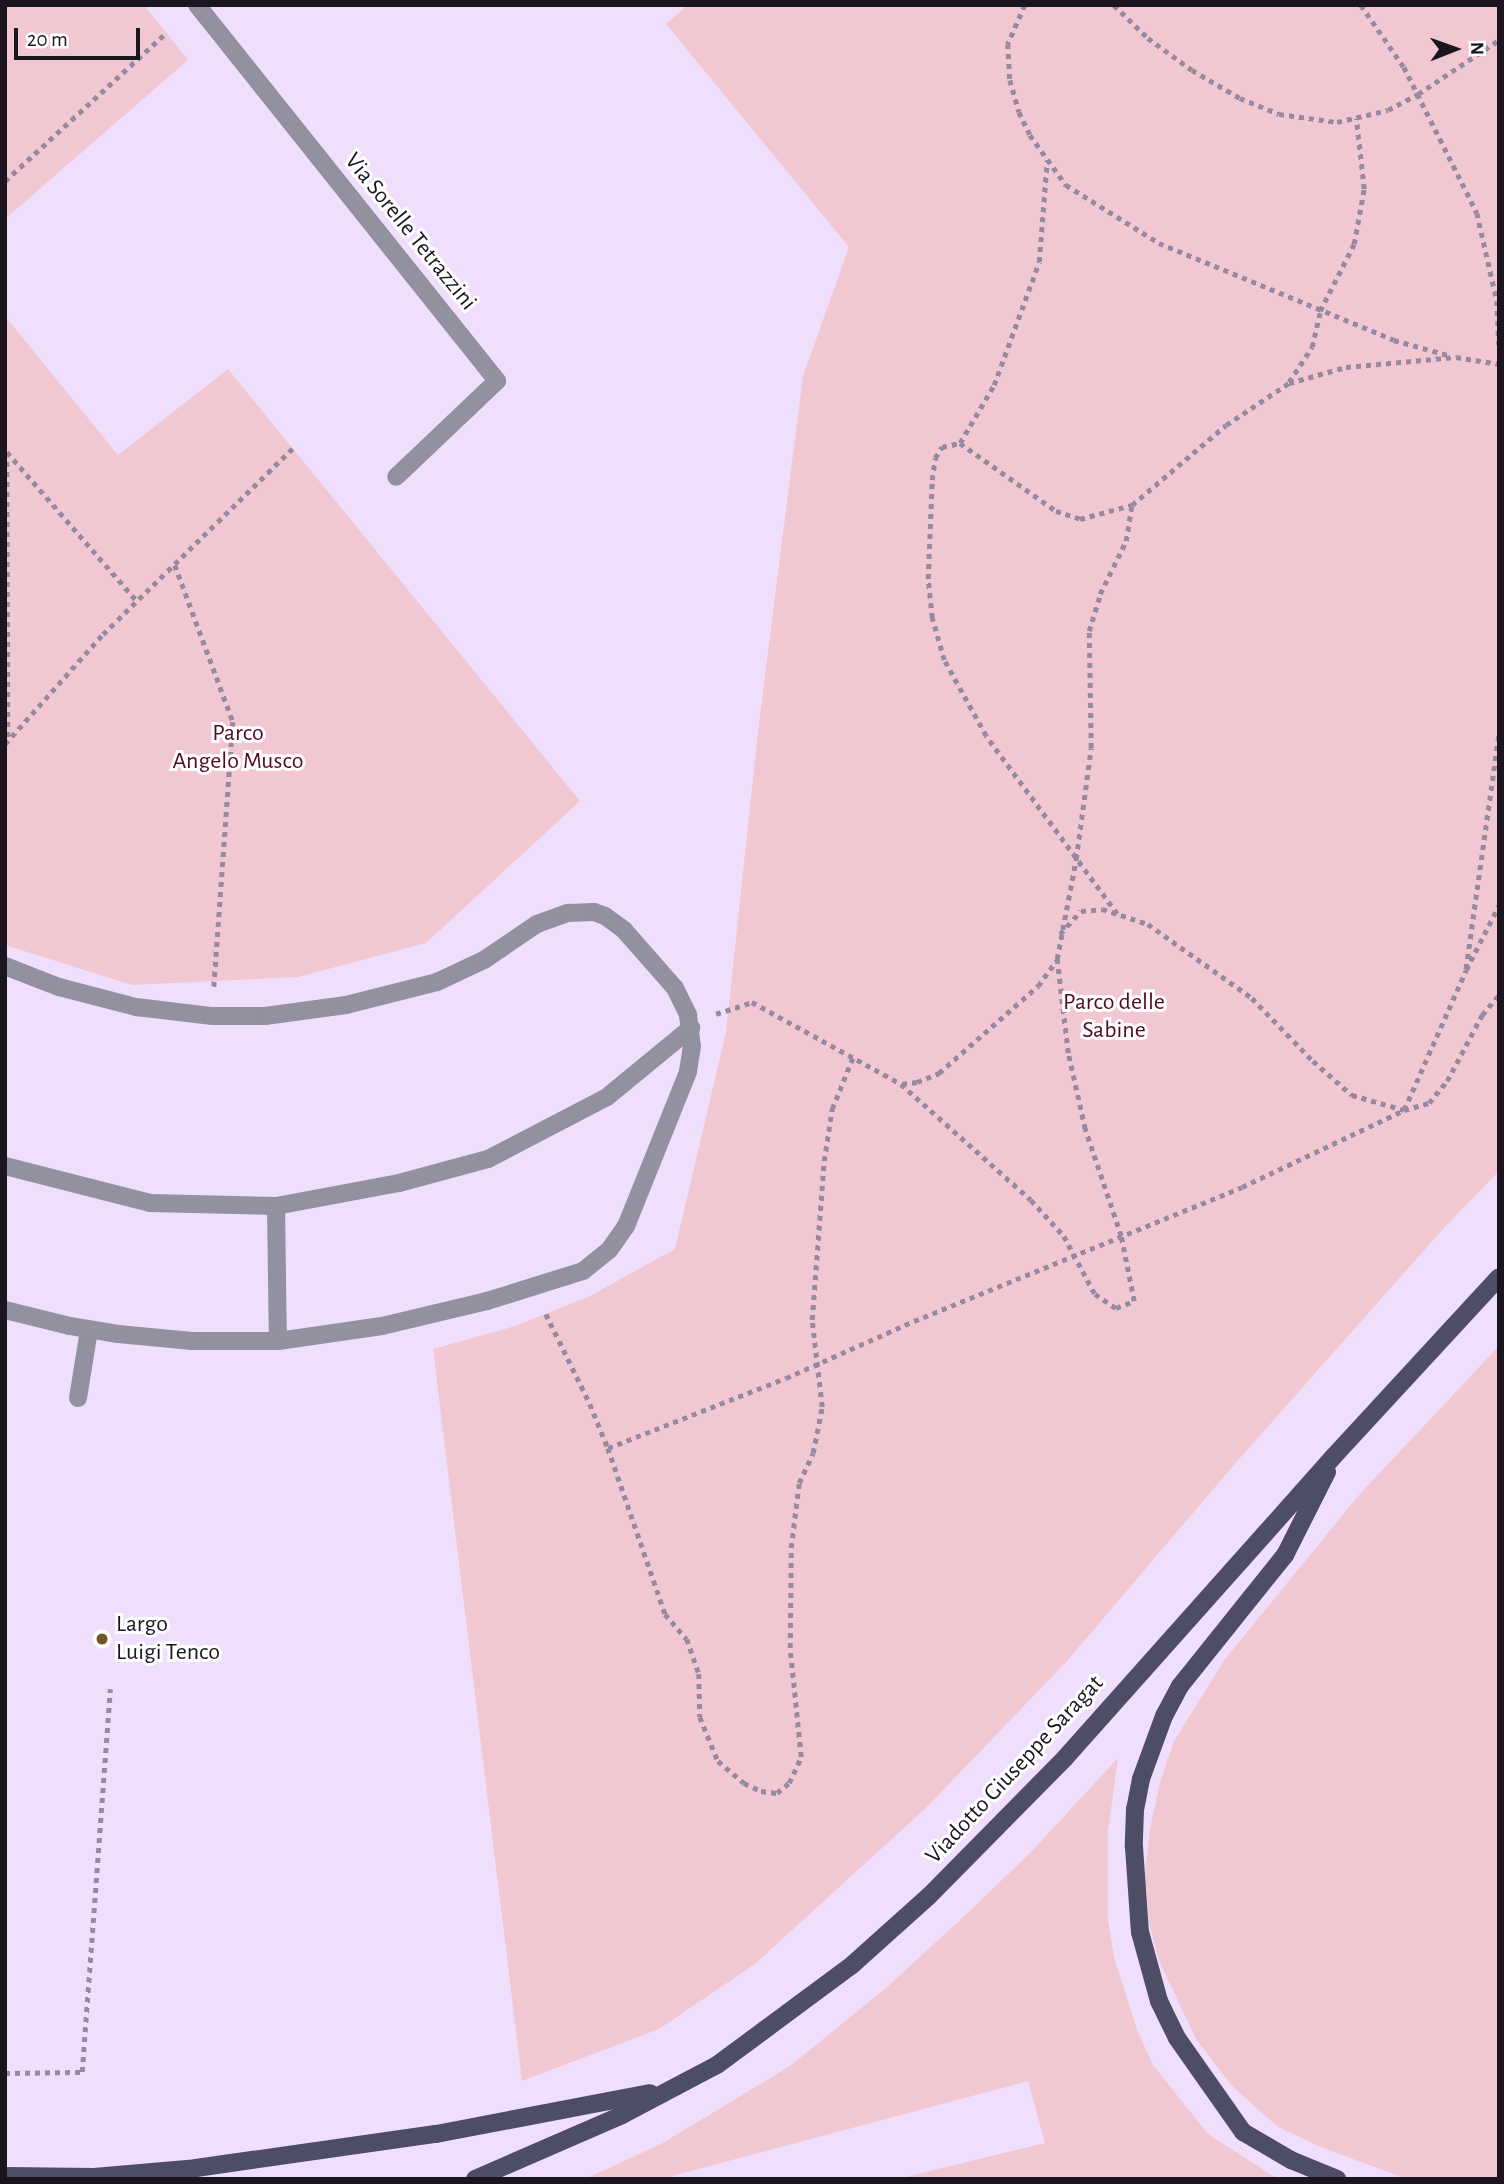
<!DOCTYPE html>
<style>
body{margin:0}
#map{position:relative;width:1504px;height:2184px;overflow:hidden;background:#f0defd;font-family:"Alegreya Sans",sans-serif}
div>[style]{position:absolute}
.green>*{inset:0;background:#f1c8d1}
.path>*{height:4.5px;margin-top:-2.25px;transform-origin:0;background:repeating-linear-gradient(90deg,#9689a0 0 5px,transparent 0 10px)}
.service>*{height:18px;margin:-9px;padding:0 9px;transform-origin:9px;border-radius:9px;background:#9191a0}
.minor>*{height:18px;margin:-9px;padding:0 9px;transform-origin:9px;border-radius:9px;background:#9191a0}
.primary>*{height:18px;margin:-9px;padding:0 9px;transform-origin:9px;border-radius:9px;background:#4d4d65}
.dots>*{width:19px;height:19px;translate:-50% -50%;box-sizing:border-box;border:4px solid #fff;border-radius:50%}
span{translate:-50% -50%;white-space:nowrap;text-align:center;line-height:1.15;-webkit-text-stroke:6px #fff;paint-order:stroke}
.street-label{font-size:24px;color:#1b1520}
.park-label{font-size:24px;color:#530826}
.poi-label{font-size:24px;color:#1b1520}
.left{translate:0 -50%;text-align:left}
.frame{position:absolute;inset:0;border:7px solid #1b1520;pointer-events:none}
.north{position:absolute;left:1420px;top:14px;width:70px;height:70px;-webkit-text-stroke:5px #fff;paint-order:stroke;rotate:89deg;font-size:19px;font-weight:700;line-height:28px;text-align:center;color:#1b1520}
.north::after{content:'';display:block;margin:auto;width:24px;height:32px;background:#1b1520;clip-path:polygon(50% 0,100% 100%,50% 72%,0 100%)}
.scale{position:absolute;left:14px;top:28px;width:126px;height:32px;box-sizing:border-box;border:4px solid #1b1520;border-top:0;padding-left:9px;font-size:21px;line-height:24px;white-space:nowrap;color:#1b1520;-webkit-text-stroke:5px #fff;paint-order:stroke}
</style>
<div id="map">
<div class="green">
<div style="clip-path:polygon(5px 5px,144px 5px,188px 60px,5px 219px)"></div>
<div style="clip-path:polygon(688px 5px,1499px 5px,1499px 1171px,1442px 1230px,1233px 1466px,1067px 1661px,927px 1807px,755px 1964px,659px 2029px,522px 2081px,433px 1349px,515px 1326px,588px 1297px,675px 1249px,726px 1032px,759px 723px,803px 376px,849px 247px,666px 24px)"></div>
<div style="clip-path:polygon(5px 316px,118px 455px,228px 369px,580px 801px,426px 943px,298px 977px,132px 985px,5px 945px)"></div>
<div style="clip-path:polygon(1499px 1346px,1499px 2179px,1407px 2179px,1323px 2148px,1278px 2127px,1232px 2086px,1196px 2039px,1159px 1961px,1149px 1922px,1145px 1874px,1150px 1829px,1160px 1782px,1174px 1741px,1225px 1659px,1359px 1495px)"></div>
<div style="clip-path:polygon(1118px 1758px,1108px 1831px,1108px 1919px,1114px 1957px,1137px 2030px,1153px 2065px,1208px 2134px,1278px 2179px,898px 2179px,1045px 2143px,1028px 2081px,661px 2179px,585px 2179px,661px 2144px,790px 2066px,886px 1988px,960px 1920px,1029px 1854px)"></div>
</div>
<div class="path">
<div style="left:1025px;top:5px;width:43px;rotate:113.6deg"></div>
<div style="left:1008px;top:44px;width:36px;rotate:87deg"></div>
<div style="left:1010px;top:80px;width:33px;rotate:74deg"></div>
<div style="left:1019px;top:112px;width:25px;rotate:64deg"></div>
<div style="left:1030px;top:135px;width:62px;rotate:54.2deg"></div>
<div style="left:1066px;top:185px;width:110px;rotate:31.9deg"></div>
<div style="left:1159px;top:243px;width:254px;rotate:22.4deg"></div>
<div style="left:1394px;top:340px;width:59px;rotate:15.7deg"></div>
<div style="left:1114px;top:5px;width:47px;rotate:44.1deg"></div>
<div style="left:1148px;top:38px;width:54px;rotate:36deg"></div>
<div style="left:1192px;top:70px;width:56px;rotate:30.3deg"></div>
<div style="left:1240px;top:98px;width:42px;rotate:22.3deg"></div>
<div style="left:1279px;top:114px;width:59px;rotate:7.9deg"></div>
<div style="left:1337px;top:122px;width:52px;rotate:-13.2deg"></div>
<div style="left:1388px;top:110px;width:34px;rotate:-28deg"></div>
<div style="left:1418px;top:94px;width:97px;rotate:-33.7deg"></div>
<div style="left:1361px;top:5px;width:75px;rotate:55.3deg"></div>
<div style="left:1404px;top:67px;width:163px;rotate:63.4deg"></div>
<div style="left:1477px;top:213px;width:90px;rotate:77.2deg"></div>
<div style="left:1497px;top:301px;width:44px;rotate:87.4deg"></div>
<div style="left:5px;top:181px;width:219px;rotate:-42.6deg"></div>
<div style="left:1289px;top:382px;width:42px;rotate:-56.7deg"></div>
<div style="left:1312px;top:347px;width:37px;rotate:-77deg"></div>
<div style="left:1320px;top:311px;width:75px;rotate:-63.1deg"></div>
<div style="left:1354px;top:244px;width:56px;rotate:-79.7deg"></div>
<div style="left:1364px;top:189px;width:71px;rotate:-96.4deg"></div>
<div style="left:960px;top:443px;width:67px;rotate:-59.6deg"></div>
<div style="left:994px;top:385px;width:131px;rotate:-69.9deg"></div>
<div style="left:1039px;top:262px;width:102px;rotate:-85.5deg"></div>
<div style="left:7px;top:452px;width:289px;rotate:89.8deg"></div>
<div style="left:7px;top:452px;width:198px;rotate:48.9deg"></div>
<div style="left:175px;top:565px;width:167px;rotate:69.7deg"></div>
<div style="left:233px;top:722px;width:266px;rotate:94.1deg"></div>
<div style="left:1499px;top:736px;width:236px;rotate:98deg"></div>
<div style="left:1466px;top:970px;width:73px;rotate:-63.1deg"></div>
<div style="left:5px;top:744px;width:147px;rotate:-48.3deg"></div>
<div style="left:103px;top:634px;width:266px;rotate:-44.4deg"></div>
<div style="left:1117px;top:914px;width:221px;rotate:-126.4deg"></div>
<div style="left:986px;top:736px;width:87px;rotate:-118.9deg"></div>
<div style="left:944px;top:660px;width:44px;rotate:-105.9deg"></div>
<div style="left:932px;top:618px;width:39px;rotate:-96deg"></div>
<div style="left:928px;top:579px;width:99px;rotate:-87.7deg"></div>
<div style="left:932px;top:480px;width:22px;rotate:-82deg"></div>
<div style="left:935px;top:458px;width:13px;rotate:-58deg"></div>
<div style="left:942px;top:447px;width:18px;rotate:-13deg"></div>
<div style="left:960px;top:443px;width:118px;rotate:35.3deg"></div>
<div style="left:1056px;top:511px;width:25px;rotate:18deg"></div>
<div style="left:1080px;top:519px;width:54px;rotate:-15.1deg"></div>
<div style="left:1132px;top:505px;width:123px;rotate:-40.4deg"></div>
<div style="left:1226px;top:425px;width:76px;rotate:-33.7deg"></div>
<div style="left:1289px;top:383px;width:59px;rotate:-15.7deg"></div>
<div style="left:1346px;top:367px;width:110px;rotate:-5.2deg"></div>
<div style="left:1456px;top:357px;width:44px;rotate:9.2deg"></div>
<div style="left:1060px;top:934px;width:31px;rotate:-48deg"></div>
<div style="left:1081px;top:911px;width:21px;rotate:-5deg"></div>
<div style="left:1102px;top:909px;width:48px;rotate:18.1deg"></div>
<div style="left:1148px;top:924px;width:128px;rotate:35.4deg"></div>
<div style="left:1252px;top:998px;width:88px;rotate:45.9deg"></div>
<div style="left:1313px;top:1061px;width:52px;rotate:41.1deg"></div>
<div style="left:1352px;top:1095px;width:54px;rotate:16.1deg"></div>
<div style="left:1404px;top:1110px;width:26px;rotate:-16deg"></div>
<div style="left:1429px;top:1103px;width:28px;rotate:-51deg"></div>
<div style="left:1447px;top:1081px;width:75px;rotate:-62.1deg"></div>
<div style="left:1482px;top:1015px;width:26px;rotate:-50deg"></div>
<div style="left:716px;top:1014px;width:38px;rotate:-18deg"></div>
<div style="left:752px;top:1002px;width:170px;rotate:28.8deg"></div>
<div style="left:901px;top:1084px;width:174px;rotate:41.7deg"></div>
<div style="left:1031px;top:1200px;width:49px;rotate:47.5deg"></div>
<div style="left:1064px;top:1236px;width:66px;rotate:61.9deg"></div>
<div style="left:1095px;top:1294px;width:25px;rotate:34deg"></div>
<div style="left:1116px;top:1308px;width:19px;rotate:-21deg"></div>
<div style="left:1134px;top:1301px;width:66px;rotate:-101.3deg"></div>
<div style="left:1121px;top:1236px;width:113px;rotate:-108.6deg"></div>
<div style="left:1085px;top:1129px;width:78px;rotate:-102.6deg"></div>
<div style="left:1068px;top:1053px;width:95px;rotate:-96.7deg"></div>
<div style="left:1057px;top:959px;width:102px;rotate:-79.2deg"></div>
<div style="left:1076px;top:859px;width:112px;rotate:-82.3deg"></div>
<div style="left:1091px;top:748px;width:117px;rotate:-91deg"></div>
<div style="left:1089px;top:631px;width:39px;rotate:-73deg"></div>
<div style="left:1100px;top:594px;width:59px;rotate:-63.9deg"></div>
<div style="left:1126px;top:541px;width:36px;rotate:-81deg"></div>
<div style="left:902px;top:1084px;width:15px;rotate:-8deg"></div>
<div style="left:917px;top:1082px;width:24px;rotate:-22deg"></div>
<div style="left:939px;top:1073px;width:132px;rotate:-41.3deg"></div>
<div style="left:1038px;top:986px;width:31px;rotate:-54deg"></div>
<div style="left:546px;top:1314px;width:100px;rotate:63.9deg"></div>
<div style="left:590px;top:1404px;width:48px;rotate:67.8deg"></div>
<div style="left:608px;top:1448px;width:176px;rotate:71deg"></div>
<div style="left:665px;top:1614px;width:33px;rotate:49deg"></div>
<div style="left:687px;top:1639px;width:37px;rotate:71deg"></div>
<div style="left:699px;top:1674px;width:43px;rotate:88.7deg"></div>
<div style="left:700px;top:1717px;width:48px;rotate:67.8deg"></div>
<div style="left:718px;top:1761px;width:34px;rotate:40deg"></div>
<div style="left:744px;top:1783px;width:19px;rotate:25deg"></div>
<div style="left:761px;top:1791px;width:16px;rotate:7deg"></div>
<div style="left:777px;top:1793px;width:16px;rotate:-40deg"></div>
<div style="left:789px;top:1783px;width:29px;rotate:-65deg"></div>
<div style="left:801px;top:1757px;width:110px;rotate:-95.8deg"></div>
<div style="left:790px;top:1648px;width:100px;rotate:-89.4deg"></div>
<div style="left:791px;top:1548px;width:65px;rotate:-83deg"></div>
<div style="left:799px;top:1483px;width:33px;rotate:-65deg"></div>
<div style="left:813px;top:1453px;width:47px;rotate:-78.9deg"></div>
<div style="left:822px;top:1407px;width:88px;rotate:-96.6deg"></div>
<div style="left:812px;top:1320px;width:159px;rotate:-85.7deg"></div>
<div style="left:824px;top:1161px;width:53px;rotate:-81.3deg"></div>
<div style="left:832px;top:1109px;width:56px;rotate:-68deg"></div>
<div style="left:608px;top:1448px;width:191px;rotate:-21.5deg"></div>
<div style="left:786px;top:1378px;width:140px;rotate:-24deg"></div>
<div style="left:914px;top:1321px;width:354px;rotate:-22.2deg"></div>
<div style="left:1242px;top:1187px;width:179px;rotate:-25.4deg"></div>
<div style="left:1404px;top:1110px;width:153px;rotate:-66.1deg"></div>
<div style="left:5px;top:2073px;width:77px;rotate:-0.7deg"></div>
<div style="left:82px;top:2072px;width:384px;rotate:-85.8deg"></div>
</div>
<div class="service">
<div style="left:5px;top:1166px;width:150px;rotate:14.3deg"></div>
<div style="left:150px;top:1203px;width:126px;rotate:1.4deg"></div>
<div style="left:276px;top:1206px;width:125px;rotate:-10.6deg"></div>
<div style="left:399px;top:1183px;width:92px;rotate:-15.1deg"></div>
<div style="left:488px;top:1159px;width:134px;rotate:-27.5deg"></div>
<div style="left:607px;top:1097px;width:109px;rotate:-39.4deg"></div>
<div style="left:276px;top:1206px;width:135px;rotate:89.2deg"></div>
<div style="left:78px;top:1398px;width:69px;rotate:-80.8deg"></div>
</div>
<div class="minor">
<div style="left:197px;top:5px;width:481px;rotate:51.4deg"></div>
<div style="left:497px;top:381px;width:139px;rotate:136.5deg"></div>
<div style="left:5px;top:966px;width:58px;rotate:21.3deg"></div>
<div style="left:59px;top:987px;width:80px;rotate:14.6deg"></div>
<div style="left:136px;top:1007px;width:77px;rotate:6.8deg"></div>
<div style="left:212px;top:1016px;width:53px"></div>
<div style="left:265px;top:1016px;width:82px;rotate:-7.7deg"></div>
<div style="left:346px;top:1005px;width:94px;rotate:-14.2deg"></div>
<div style="left:437px;top:982px;width:52px;rotate:-25.1deg"></div>
<div style="left:484px;top:960px;width:64px;rotate:-34.2deg"></div>
<div style="left:537px;top:924px;width:33px;rotate:-20deg"></div>
<div style="left:568px;top:913px;width:26px;rotate:-2deg"></div>
<div style="left:594px;top:912px;width:12px;rotate:20deg"></div>
<div style="left:605px;top:916px;width:24px;rotate:36deg"></div>
<div style="left:624px;top:930px;width:77px;rotate:48.7deg"></div>
<div style="left:675px;top:988px;width:30px;rotate:64deg"></div>
<div style="left:688px;top:1015px;width:31px;rotate:83deg"></div>
<div style="left:692px;top:1046px;width:26px;rotate:99deg"></div>
<div style="left:688px;top:1072px;width:166px;rotate:111.9deg"></div>
<div style="left:626px;top:1226px;width:29px;rotate:125deg"></div>
<div style="left:609px;top:1250px;width:33px;rotate:141deg"></div>
<div style="left:583px;top:1271px;width:101px;rotate:162.6deg"></div>
<div style="left:487px;top:1301px;width:108px;rotate:166.6deg"></div>
<div style="left:382px;top:1326px;width:105px;rotate:171.8deg"></div>
<div style="left:278px;top:1341px;width:86px;rotate:180deg"></div>
<div style="left:192px;top:1341px;width:74px;rotate:-174.6deg"></div>
<div style="left:118px;top:1334px;width:49px;rotate:-170.5deg"></div>
<div style="left:70px;top:1326px;width:67px;rotate:-166.2deg"></div>
</div>
<div class="primary">
<div style="left:1327px;top:1472px;width:93px;rotate:116.8deg"></div>
<div style="left:1285px;top:1555px;width:168px;rotate:128.7deg"></div>
<div style="left:1180px;top:1686px;width:34px;rotate:118deg"></div>
<div style="left:1164px;top:1716px;width:67px;rotate:110.1deg"></div>
<div style="left:1141px;top:1779px;width:31px;rotate:101deg"></div>
<div style="left:1135px;top:1809px;width:38px;rotate:92deg"></div>
<div style="left:1134px;top:1847px;width:85px;rotate:86deg"></div>
<div style="left:1140px;top:1932px;width:72px;rotate:74.6deg"></div>
<div style="left:1159px;top:2001px;width:41px;rotate:64.1deg"></div>
<div style="left:1177px;top:2038px;width:115px;rotate:54.9deg"></div>
<div style="left:1243px;top:2132px;width:56px;rotate:30.3deg"></div>
<div style="left:1291px;top:2160px;width:50px;rotate:22.4deg"></div>
<div style="left:5px;top:2176px;width:89px;rotate:0.6deg"></div>
<div style="left:94px;top:2177px;width:102px;rotate:-5deg"></div>
<div style="left:196px;top:2168px;width:242px;rotate:-8.1deg"></div>
<div style="left:436px;top:2134px;width:218px;rotate:-10.8deg"></div>
<div style="left:475px;top:2179px;width:160px;rotate:-23.5deg"></div>
<div style="left:622px;top:2115px;width:107px;rotate:-27.8deg"></div>
<div style="left:717px;top:2065px;width:168px;rotate:-36.5deg"></div>
<div style="left:852px;top:1965px;width:103px;rotate:-41.9deg"></div>
<div style="left:929px;top:1896px;width:194px;rotate:-45.4deg"></div>
<div style="left:1065px;top:1758px;width:404px;rotate:-48.3deg"></div>
<div style="left:1334px;top:1456px;width:243px;rotate:-47.3deg"></div>
</div>
<div class="dots">
<div style="left:102px;top:1639px;background:#6e5626"></div>
</div>
<div class="street-label">
<span style="left:410px;top:232px;rotate:51deg">Via Sorelle Tetrazzini</span>
<span style="left:1015px;top:1770px;rotate:-47deg">Viadotto Giuseppe Saragat</span>
</div>
<div class="park-label">
<span style="left:238px;top:748px">Parco<br>Angelo Musco</span>
<span style="left:1114px;top:1017px">Parco delle<br>Sabine</span>
</div>
<div class="poi-label">
<span class="left" style="left:116px;top:1639px">Largo<br>Luigi Tenco</span>
</div>
<div class="frame"></div>
<div class="north">N</div>
<div class="scale">20 m</div>
</div>
